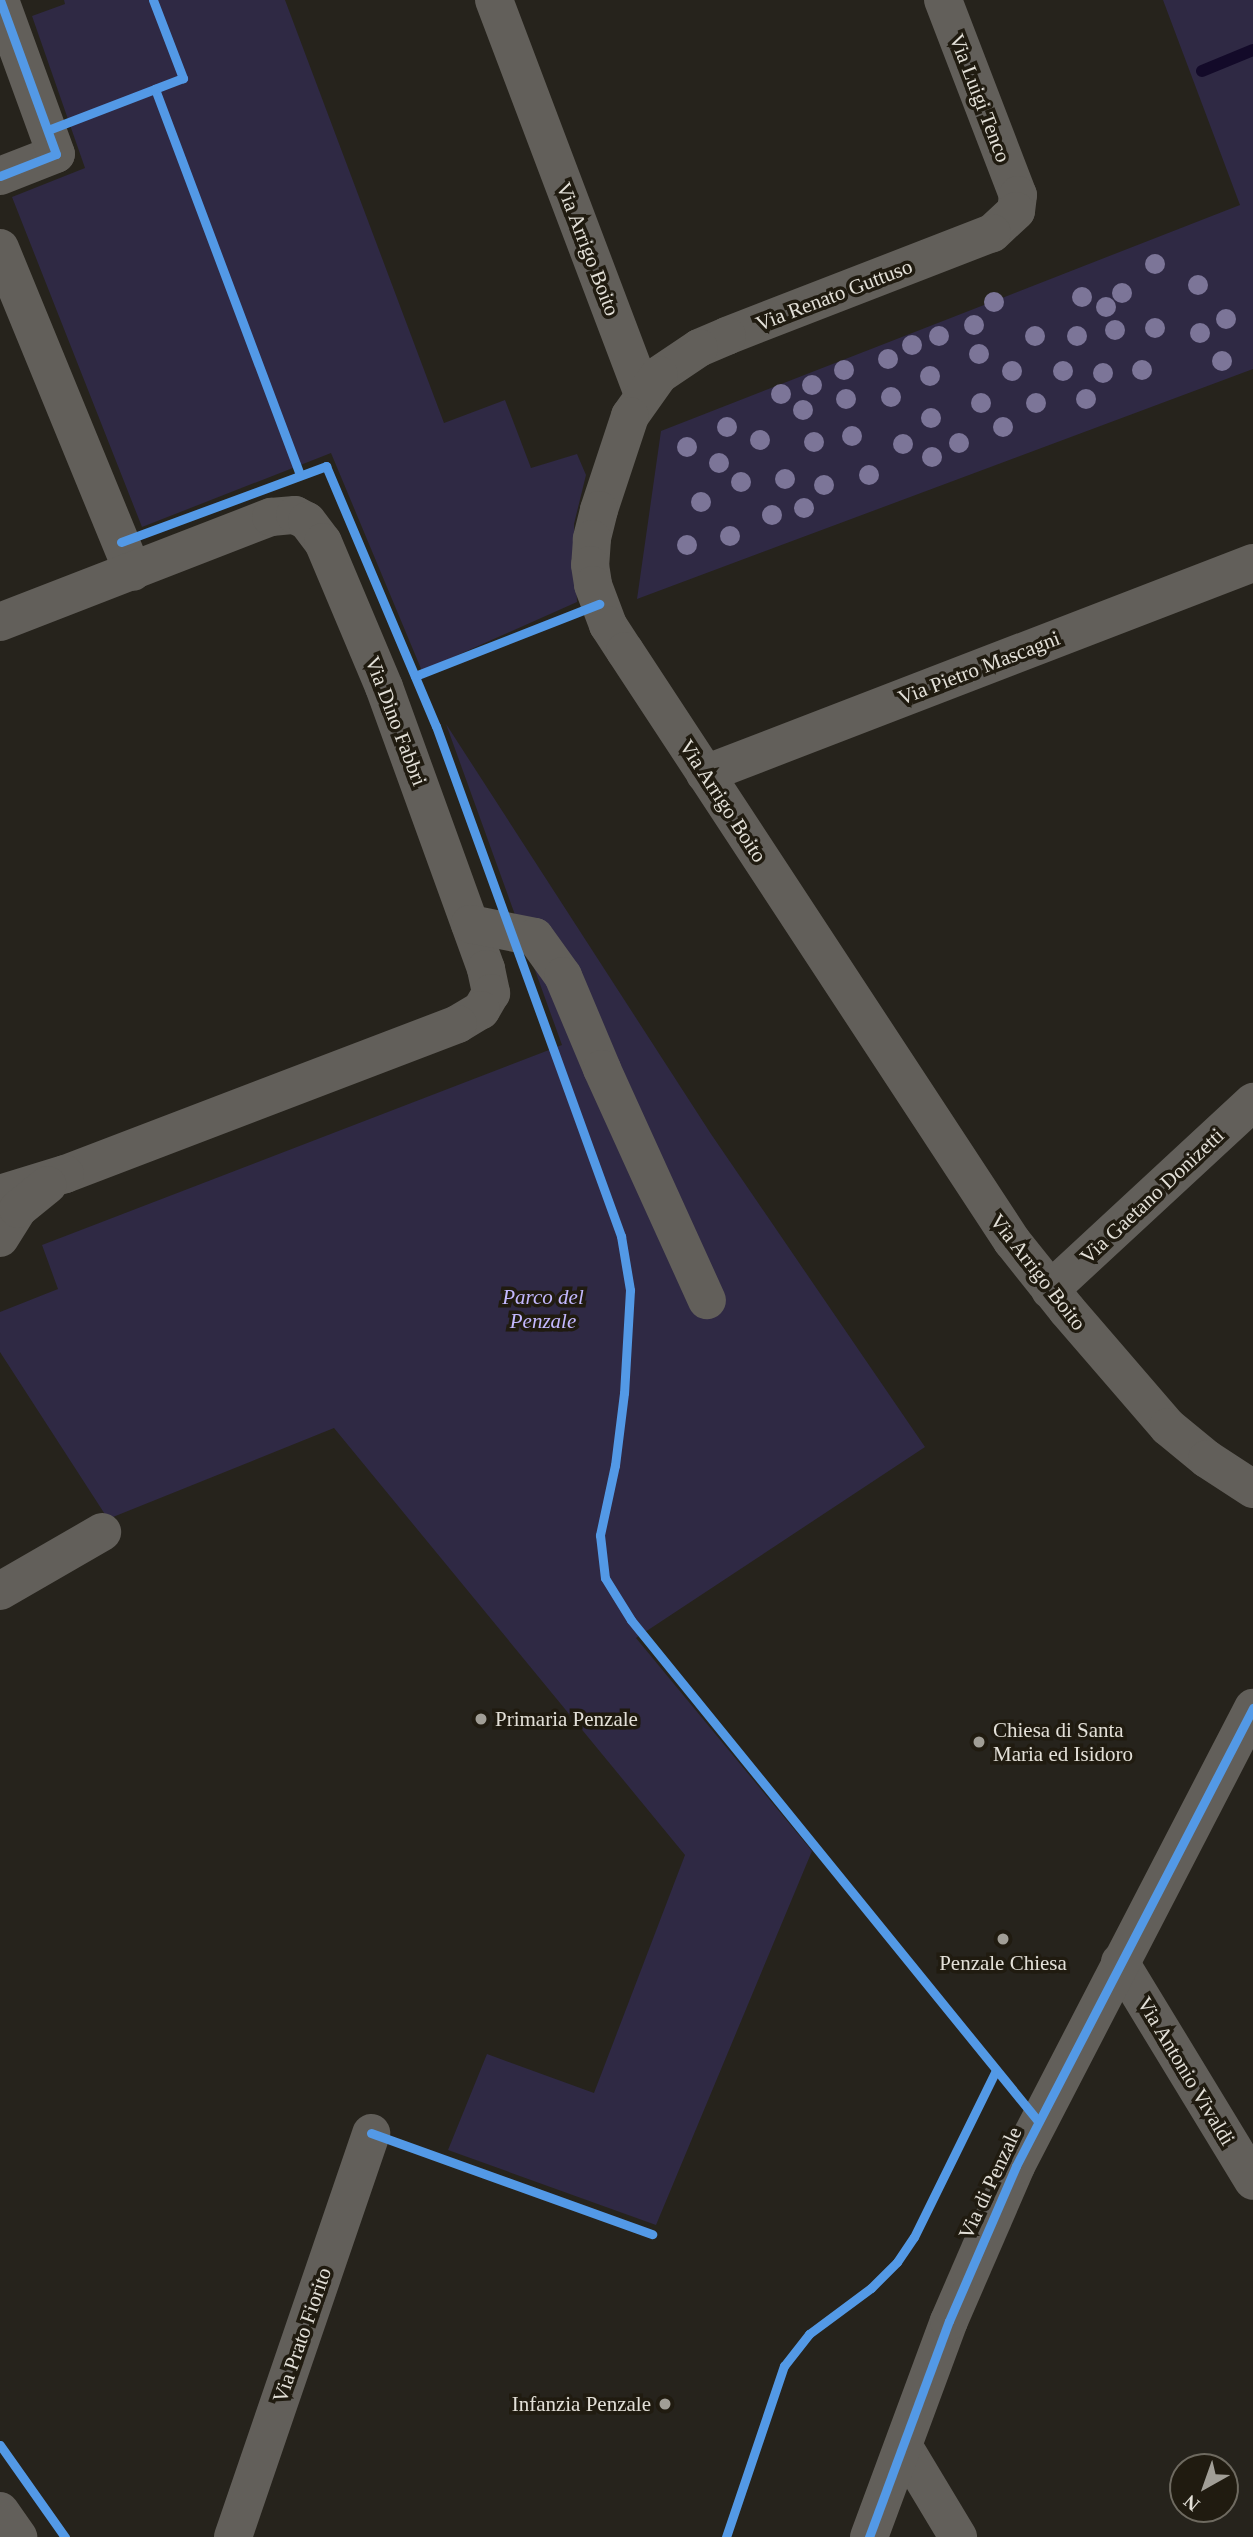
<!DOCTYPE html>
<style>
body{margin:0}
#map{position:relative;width:1253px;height:2537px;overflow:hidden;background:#26231c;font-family:Georgia,serif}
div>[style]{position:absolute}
.green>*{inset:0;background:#2f2944}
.stream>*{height:12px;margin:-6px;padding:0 6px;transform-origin:6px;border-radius:6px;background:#130a29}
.minor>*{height:38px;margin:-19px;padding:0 19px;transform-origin:19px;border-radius:19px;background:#625f5a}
.cycleway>*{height:9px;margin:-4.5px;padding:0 4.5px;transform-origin:4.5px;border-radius:4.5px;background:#5399e6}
.trees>*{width:20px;height:20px;margin:-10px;border-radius:50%;background:#7c7598}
.dots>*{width:19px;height:19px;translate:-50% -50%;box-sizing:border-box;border:4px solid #201b10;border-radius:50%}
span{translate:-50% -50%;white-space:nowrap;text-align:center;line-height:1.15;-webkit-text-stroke:7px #201b10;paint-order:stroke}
.street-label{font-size:21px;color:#e3e0d8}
.park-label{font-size:21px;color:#c3b8fe;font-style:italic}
.poi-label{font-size:21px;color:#e3e0d8}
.left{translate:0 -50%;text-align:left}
.right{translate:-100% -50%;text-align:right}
.north{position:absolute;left:1169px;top:2453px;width:70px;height:70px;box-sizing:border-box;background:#201b10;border:2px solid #6e6a60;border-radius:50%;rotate:220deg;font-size:19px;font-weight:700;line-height:28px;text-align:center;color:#e3e0d8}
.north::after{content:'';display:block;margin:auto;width:24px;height:32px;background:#a19e96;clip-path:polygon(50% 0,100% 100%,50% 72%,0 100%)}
</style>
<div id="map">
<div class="green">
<div style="clip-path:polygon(64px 0,285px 0,444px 423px,505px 400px,531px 468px,577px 454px,586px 475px,574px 524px,577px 602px,422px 671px,331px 453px,142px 527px,12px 197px,85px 168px,32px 16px,65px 4px)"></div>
<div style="clip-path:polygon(1163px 0,1253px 0,1253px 369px,637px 599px,661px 431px,1240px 205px)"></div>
<div style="clip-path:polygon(446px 724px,711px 1134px,925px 1447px,636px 1638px,812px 1851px,656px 2225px,448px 2150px,487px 2054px,594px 2093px,685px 1855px,334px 1428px,108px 1519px,0 1352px,0 1312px,58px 1289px,42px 1245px,562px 1045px)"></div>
</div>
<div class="stream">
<div style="left:1202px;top:71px;width:55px;rotate:-22.4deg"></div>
</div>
<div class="minor">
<div style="left:494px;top:0;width:421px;rotate:69.3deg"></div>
<div style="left:943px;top:0;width:209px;rotate:69deg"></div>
<div style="left:1018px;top:195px;width:16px;rotate:97deg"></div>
<div style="left:1016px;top:211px;width:33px;rotate:137deg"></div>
<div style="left:992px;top:233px;width:284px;rotate:158.8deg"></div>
<div style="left:727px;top:336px;width:30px;rotate:157deg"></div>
<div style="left:699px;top:348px;width:48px;rotate:146deg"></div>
<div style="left:659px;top:375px;width:50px;rotate:125.3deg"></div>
<div style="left:630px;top:416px;width:99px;rotate:108.3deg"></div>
<div style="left:599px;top:510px;width:30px;rotate:104deg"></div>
<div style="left:592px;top:539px;width:26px;rotate:94deg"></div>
<div style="left:590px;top:565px;width:20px;rotate:81deg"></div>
<div style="left:593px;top:585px;width:43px;rotate:69.4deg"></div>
<div style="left:608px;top:625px;width:31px;rotate:57deg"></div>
<div style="left:625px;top:651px;width:706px;rotate:56.74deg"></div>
<div style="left:1012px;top:1241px;width:88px;rotate:51.4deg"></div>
<div style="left:1067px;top:1310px;width:155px;rotate:49.2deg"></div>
<div style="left:1168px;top:1427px;width:50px;rotate:39.4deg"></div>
<div style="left:1207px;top:1459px;width:55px;rotate:33.1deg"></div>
<div style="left:0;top:176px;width:60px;rotate:-21.4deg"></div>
<div style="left:56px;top:154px;width:164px;rotate:-110deg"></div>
<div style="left:0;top:248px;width:350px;rotate:67.7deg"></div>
<div style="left:0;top:622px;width:291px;rotate:-21.2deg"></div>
<div style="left:271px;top:517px;width:24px;rotate:-5deg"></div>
<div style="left:295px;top:515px;width:13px;rotate:27deg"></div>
<div style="left:307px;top:521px;width:26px;rotate:53deg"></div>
<div style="left:323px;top:542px;width:157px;rotate:67.2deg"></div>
<div style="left:384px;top:687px;width:300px;rotate:70.1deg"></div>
<div style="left:486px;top:969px;width:25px;rotate:78deg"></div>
<div style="left:491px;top:993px;width:20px;rotate:120deg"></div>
<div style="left:481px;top:1010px;width:27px;rotate:149deg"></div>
<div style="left:458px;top:1024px;width:421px;rotate:159.1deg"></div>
<div style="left:65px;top:1174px;width:68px;rotate:162.9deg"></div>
<div style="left:705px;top:774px;width:587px;rotate:-21.06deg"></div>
<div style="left:470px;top:924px;width:66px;rotate:11.3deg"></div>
<div style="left:535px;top:937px;width:48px;rotate:54.3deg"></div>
<div style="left:563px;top:976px;width:101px;rotate:67.2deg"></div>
<div style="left:602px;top:1069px;width:254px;rotate:65.6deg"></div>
<div style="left:0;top:1238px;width:34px;rotate:-58deg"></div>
<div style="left:18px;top:1209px;width:38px;rotate:-39deg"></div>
<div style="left:1050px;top:1290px;width:277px;rotate:-42.8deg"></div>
<div style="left:0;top:1591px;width:118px;rotate:-30deg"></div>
<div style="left:1120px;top:1962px;width:256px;rotate:58.7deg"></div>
<div style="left:904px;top:2447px;width:105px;rotate:59deg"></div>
<div style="left:0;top:2511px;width:32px;rotate:55deg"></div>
<div style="left:233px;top:2537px;width:427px;rotate:-71.1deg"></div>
<div style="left:869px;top:2537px;width:230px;rotate:-69.7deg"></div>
<div style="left:949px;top:2321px;width:169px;rotate:-66.6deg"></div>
<div style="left:1016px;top:2166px;width:516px;rotate:-62.64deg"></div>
</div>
<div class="cycleway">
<div style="left:153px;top:0;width:84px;rotate:69deg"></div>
<div style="left:183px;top:78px;width:30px;rotate:159deg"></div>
<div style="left:48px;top:130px;width:115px;rotate:-21deg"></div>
<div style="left:155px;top:89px;width:412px;rotate:69.4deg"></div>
<div style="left:0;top:176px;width:60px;rotate:-21.4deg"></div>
<div style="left:56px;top:154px;width:164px;rotate:-110deg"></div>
<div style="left:121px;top:542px;width:219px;rotate:-20.3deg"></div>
<div style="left:326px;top:466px;width:282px;rotate:67.1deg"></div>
<div style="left:436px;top:726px;width:543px;rotate:70.06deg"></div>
<div style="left:621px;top:1236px;width:55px;rotate:80.5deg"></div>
<div style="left:630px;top:1290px;width:103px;rotate:93.3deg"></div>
<div style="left:624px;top:1393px;width:73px;rotate:97.1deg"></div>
<div style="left:615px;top:1465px;width:72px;rotate:102.1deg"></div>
<div style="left:600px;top:1535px;width:43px;rotate:83.4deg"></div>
<div style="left:605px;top:1578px;width:49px;rotate:58.2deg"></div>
<div style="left:631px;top:1620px;width:645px;rotate:50.91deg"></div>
<div style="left:415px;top:676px;width:198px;rotate:-21.4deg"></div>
<div style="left:371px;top:2133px;width:299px;rotate:19.8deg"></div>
<div style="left:0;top:2445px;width:113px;rotate:54.8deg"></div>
<div style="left:726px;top:2537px;width:181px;rotate:-71.3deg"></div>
<div style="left:784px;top:2366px;width:41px;rotate:-52deg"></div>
<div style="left:809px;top:2334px;width:77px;rotate:-36.6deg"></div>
<div style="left:871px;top:2288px;width:37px;rotate:-45deg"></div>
<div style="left:897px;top:2262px;width:30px;rotate:-56deg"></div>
<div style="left:914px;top:2237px;width:186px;rotate:-63.8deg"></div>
<div style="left:869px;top:2537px;width:230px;rotate:-69.7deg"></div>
<div style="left:949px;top:2321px;width:169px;rotate:-66.6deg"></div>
<div style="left:1016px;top:2166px;width:516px;rotate:-62.64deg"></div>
</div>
<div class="trees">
<div style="left:1155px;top:264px"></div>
<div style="left:1198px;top:285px"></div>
<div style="left:1122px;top:293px"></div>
<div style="left:1082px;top:297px"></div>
<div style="left:994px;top:302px"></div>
<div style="left:1106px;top:307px"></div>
<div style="left:1226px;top:319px"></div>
<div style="left:974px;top:325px"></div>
<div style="left:1155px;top:328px"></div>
<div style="left:1115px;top:330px"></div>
<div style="left:1200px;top:333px"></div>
<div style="left:939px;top:336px"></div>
<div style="left:1035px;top:336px"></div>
<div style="left:1077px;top:336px"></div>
<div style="left:912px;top:345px"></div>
<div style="left:979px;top:354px"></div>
<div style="left:888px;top:359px"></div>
<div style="left:1222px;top:361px"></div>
<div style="left:844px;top:370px"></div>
<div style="left:1142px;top:370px"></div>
<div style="left:1012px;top:371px"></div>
<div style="left:1063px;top:371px"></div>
<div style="left:1103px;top:373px"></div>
<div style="left:930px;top:376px"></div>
<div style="left:812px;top:385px"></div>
<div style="left:781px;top:394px"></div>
<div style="left:891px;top:397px"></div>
<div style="left:846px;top:399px"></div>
<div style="left:1086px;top:399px"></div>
<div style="left:981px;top:403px"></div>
<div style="left:1036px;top:403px"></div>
<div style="left:803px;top:410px"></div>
<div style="left:931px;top:418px"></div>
<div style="left:727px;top:427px"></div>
<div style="left:1003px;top:427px"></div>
<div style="left:852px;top:436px"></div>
<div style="left:760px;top:440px"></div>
<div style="left:814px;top:442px"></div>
<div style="left:959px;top:443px"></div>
<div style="left:903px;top:444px"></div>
<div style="left:687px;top:447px"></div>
<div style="left:932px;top:457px"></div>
<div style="left:719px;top:463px"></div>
<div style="left:869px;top:475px"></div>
<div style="left:785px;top:479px"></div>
<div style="left:741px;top:482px"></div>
<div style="left:824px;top:485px"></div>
<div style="left:701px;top:502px"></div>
<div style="left:804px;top:508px"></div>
<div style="left:772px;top:515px"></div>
<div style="left:730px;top:536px"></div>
<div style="left:687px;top:545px"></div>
</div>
<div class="dots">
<div style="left:481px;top:1719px;background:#a19e96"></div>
<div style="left:979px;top:1742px;background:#a19e96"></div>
<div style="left:1003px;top:1939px;background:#a19e96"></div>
<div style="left:665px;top:2404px;background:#a19e96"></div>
</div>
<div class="street-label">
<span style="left:980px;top:98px;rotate:69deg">Via Luigi Tenco</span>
<span style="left:588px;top:249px;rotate:69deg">Via Arrigo Boito</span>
<span style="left:834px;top:295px;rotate:-21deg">Via Renato Guttuso</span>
<span style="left:979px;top:668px;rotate:-21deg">Via Pietro Mascagni</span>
<span style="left:396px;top:721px;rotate:69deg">Via Dino Fabbri</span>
<span style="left:723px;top:801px;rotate:57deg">Via Arrigo Boito</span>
<span style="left:1152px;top:1196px;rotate:-43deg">Via Gaetano Donizetti</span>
<span style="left:1038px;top:1272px;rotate:52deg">Via Arrigo Boito</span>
<span style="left:1186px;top:2071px;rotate:59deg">Via Antonio Vivaldi</span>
<span style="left:990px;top:2183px;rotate:-65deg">Via di Penzale</span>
<span style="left:302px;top:2335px;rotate:-71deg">Via Prato Fiorito</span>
</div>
<div class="park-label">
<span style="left:543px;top:1309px">Parco del<br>Penzale</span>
</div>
<div class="poi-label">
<span class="left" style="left:495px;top:1719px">Primaria Penzale</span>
<span class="left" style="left:993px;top:1742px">Chiesa di Santa<br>Maria ed Isidoro</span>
<span style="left:1003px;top:1963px">Penzale Chiesa</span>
<span class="right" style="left:651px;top:2404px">Infanzia Penzale</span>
</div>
<div class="north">N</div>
</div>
